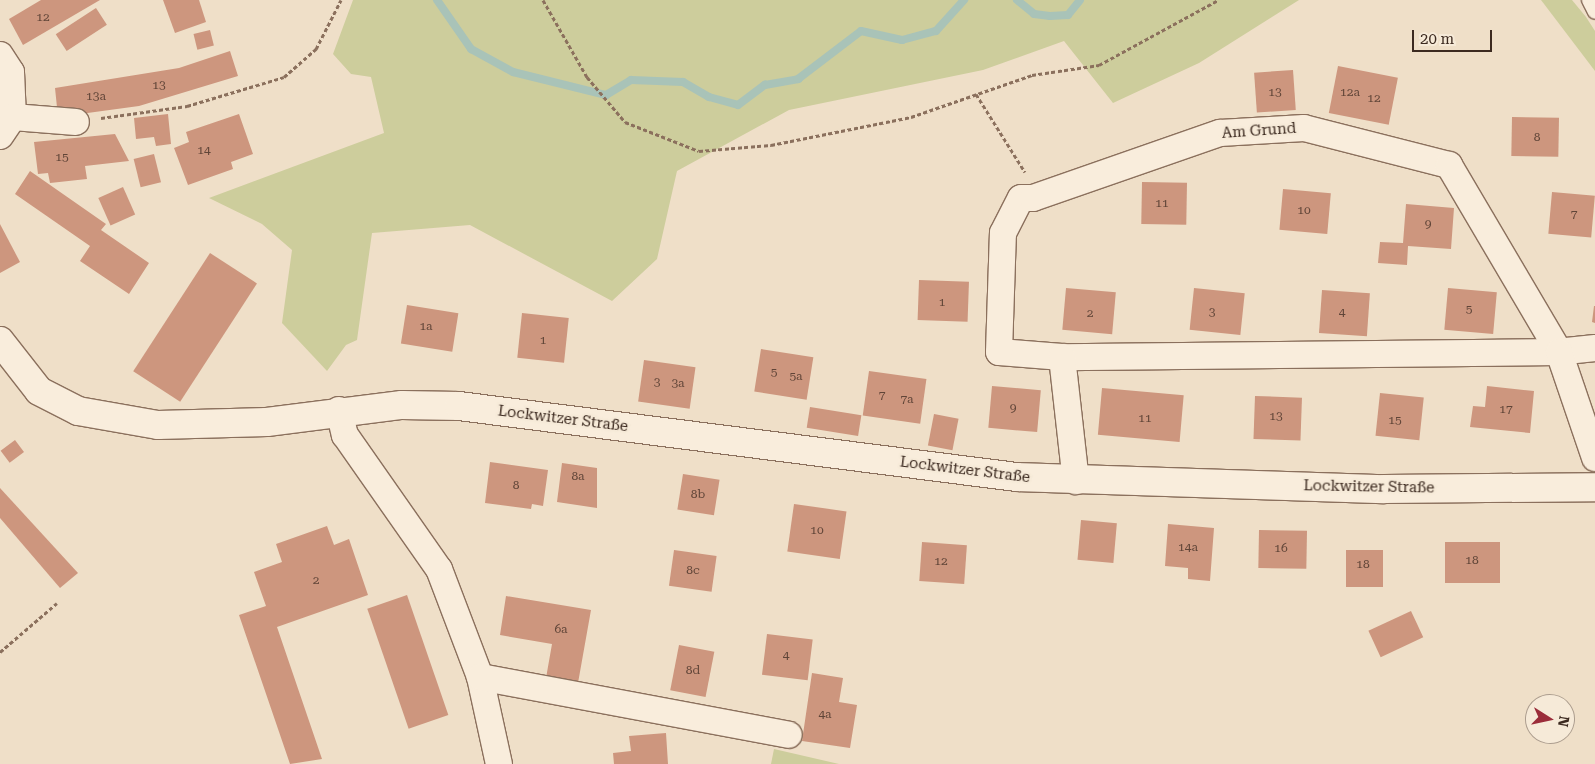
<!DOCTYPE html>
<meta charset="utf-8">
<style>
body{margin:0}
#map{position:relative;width:1595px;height:764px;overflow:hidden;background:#efdfc8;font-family:"Roboto Serif",serif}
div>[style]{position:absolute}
.green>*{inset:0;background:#cdcd9c}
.stream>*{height:8px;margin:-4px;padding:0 4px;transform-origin:4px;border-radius:4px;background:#a9c3b8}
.building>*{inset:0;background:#cd967e;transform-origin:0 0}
.path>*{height:3px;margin-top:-1.5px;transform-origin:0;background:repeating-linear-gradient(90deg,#8b705d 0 4px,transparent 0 6.5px)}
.roads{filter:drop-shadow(1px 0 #8b705d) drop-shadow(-1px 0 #8b705d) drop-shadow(0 1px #8b705d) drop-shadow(0 -1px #8b705d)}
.service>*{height:14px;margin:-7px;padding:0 7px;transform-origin:7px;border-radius:7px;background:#f9eddc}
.minor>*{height:26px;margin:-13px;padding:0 13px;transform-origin:13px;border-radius:13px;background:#f9eddc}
.tertiary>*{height:28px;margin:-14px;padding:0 14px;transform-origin:14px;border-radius:14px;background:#f9eddc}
span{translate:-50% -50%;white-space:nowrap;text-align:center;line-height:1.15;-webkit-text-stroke:4.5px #f6ead8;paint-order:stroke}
.number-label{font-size:12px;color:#604538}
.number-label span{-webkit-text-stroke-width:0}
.street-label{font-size:15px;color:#3c2a20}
.north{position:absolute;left:1525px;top:694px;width:50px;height:50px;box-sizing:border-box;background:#f6ead8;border:1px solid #ac9d8e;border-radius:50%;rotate:100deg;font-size:14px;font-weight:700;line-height:20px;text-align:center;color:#3c2a20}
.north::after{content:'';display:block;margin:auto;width:18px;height:22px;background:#9b2d3a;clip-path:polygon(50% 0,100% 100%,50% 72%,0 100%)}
.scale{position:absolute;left:1412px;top:30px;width:80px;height:22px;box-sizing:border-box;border:2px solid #3c2a20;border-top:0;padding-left:6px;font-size:15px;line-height:18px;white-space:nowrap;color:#3c2a20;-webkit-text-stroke:4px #f6ead8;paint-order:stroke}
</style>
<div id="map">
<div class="green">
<div style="clip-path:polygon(353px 0,1299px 0,1199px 63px,1113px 103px,1064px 41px,983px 70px,789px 110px,677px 171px,657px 259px,612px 301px,470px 225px,372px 233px,357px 340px,346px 345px,327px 371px,282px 323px,292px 250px,262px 224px,209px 198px,384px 133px,371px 77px,351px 74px,333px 54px)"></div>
<div style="clip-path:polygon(1541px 0,1572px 0,1586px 17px,1595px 31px,1595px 71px)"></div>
<div style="clip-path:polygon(774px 749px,839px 764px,771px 764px)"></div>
</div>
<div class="stream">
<div style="left:437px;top:0;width:60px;rotate:55.2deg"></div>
<div style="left:471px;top:49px;width:48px;rotate:28.7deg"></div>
<div style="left:513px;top:72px;width:96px;rotate:13.9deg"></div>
<div style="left:606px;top:95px;width:29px;rotate:-31deg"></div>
<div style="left:631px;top:80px;width:52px;rotate:2.2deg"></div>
<div style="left:683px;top:82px;width:30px;rotate:30deg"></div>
<div style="left:709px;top:97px;width:30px;rotate:15deg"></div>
<div style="left:738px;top:105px;width:34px;rotate:-37deg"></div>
<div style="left:765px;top:85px;width:34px;rotate:-10deg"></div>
<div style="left:798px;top:79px;width:79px;rotate:-37.3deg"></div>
<div style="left:861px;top:31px;width:42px;rotate:12.4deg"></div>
<div style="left:902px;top:40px;width:35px;rotate:-15deg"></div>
<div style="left:936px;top:31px;width:42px;rotate:-47.9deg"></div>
<div style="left:1017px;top:0;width:22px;rotate:39deg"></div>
<div style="left:1034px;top:14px;width:16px;rotate:7deg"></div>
<div style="left:1050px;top:16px;width:18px;rotate:-3deg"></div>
<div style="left:1068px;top:15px;width:19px;rotate:-51deg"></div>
</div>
<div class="building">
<div style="clip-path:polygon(41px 0,100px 0,23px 45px,9px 19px)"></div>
<div style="clip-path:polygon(163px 0,199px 0,206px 22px,175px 33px)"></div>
<div style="left:96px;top:8px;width:20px;height:48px;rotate:57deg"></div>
<div style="left:210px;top:30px;width:16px;height:17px;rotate:76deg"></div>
<div style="clip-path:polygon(230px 51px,238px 76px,139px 106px,58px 117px,55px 88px,179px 68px)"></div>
<div style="left:1338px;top:66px;width:61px;height:48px;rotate:11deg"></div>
<div style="left:1293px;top:70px;width:40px;height:39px;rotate:86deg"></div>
<div style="clip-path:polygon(168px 114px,171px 144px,156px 146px,154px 137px,136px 139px,134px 118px)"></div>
<div style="clip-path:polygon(239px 114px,253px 154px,231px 162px,233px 169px,188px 185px,174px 148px,189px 142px,186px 132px)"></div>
<div style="left:1512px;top:117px;width:47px;height:39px;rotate:1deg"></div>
<div style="clip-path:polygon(115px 134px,129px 161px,85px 166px,87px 179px,50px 183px,48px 173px,38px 174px,34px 142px)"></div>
<div style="left:154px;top:154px;width:29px;height:21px;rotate:76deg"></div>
<div style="clip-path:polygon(30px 171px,106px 224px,101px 230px,149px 263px,129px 294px,80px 261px,90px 246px,15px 194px)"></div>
<div style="left:1142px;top:182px;width:45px;height:42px;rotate:1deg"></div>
<div style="left:123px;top:187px;width:30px;height:27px;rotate:66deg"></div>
<div style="left:1283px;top:189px;width:48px;height:41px;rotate:5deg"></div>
<div style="left:1552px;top:192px;width:43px;height:42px;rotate:5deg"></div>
<div style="clip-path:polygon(1406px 204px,1454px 208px,1451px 249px,1408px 246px,1407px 265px,1378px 263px,1380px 242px,1403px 243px)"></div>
<div style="clip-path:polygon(0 224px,20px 262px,0 273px)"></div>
<div style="left:210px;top:253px;width:56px;height:141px;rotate:33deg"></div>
<div style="left:919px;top:280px;width:50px;height:40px;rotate:2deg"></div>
<div style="left:1066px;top:288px;width:50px;height:42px;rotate:5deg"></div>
<div style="left:1194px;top:288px;width:51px;height:42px;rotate:6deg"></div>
<div style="left:1448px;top:288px;width:49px;height:42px;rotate:5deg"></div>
<div style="left:1322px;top:290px;width:48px;height:43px;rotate:4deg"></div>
<div style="left:407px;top:305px;width:52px;height:39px;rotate:9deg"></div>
<div style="clip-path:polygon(1594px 306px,1595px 306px,1595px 323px,1592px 322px)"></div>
<div style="left:522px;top:313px;width:47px;height:45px;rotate:6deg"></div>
<div style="left:761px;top:349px;width:53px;height:43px;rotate:9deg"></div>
<div style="left:644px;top:360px;width:52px;height:42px;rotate:8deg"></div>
<div style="left:869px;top:371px;width:58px;height:45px;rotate:8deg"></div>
<div style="left:992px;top:386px;width:49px;height:42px;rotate:5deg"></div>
<div style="clip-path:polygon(1487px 386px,1534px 391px,1530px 433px,1470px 427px,1473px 406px,1485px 407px)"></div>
<div style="left:1102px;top:388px;width:82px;height:47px;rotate:5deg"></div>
<div style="left:1380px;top:393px;width:44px;height:43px;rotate:6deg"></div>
<div style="left:1255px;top:396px;width:47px;height:43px;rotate:2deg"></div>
<div style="left:810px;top:407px;width:52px;height:21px;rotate:9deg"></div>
<div style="left:934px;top:414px;width:25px;height:32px;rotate:11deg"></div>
<div style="left:15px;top:440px;width:15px;height:18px;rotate:53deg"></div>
<div style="clip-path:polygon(490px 462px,548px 470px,543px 506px,532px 504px,531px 509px,485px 503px)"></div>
<div style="clip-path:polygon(562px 463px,597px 468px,597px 508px,557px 502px)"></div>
<div style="left:683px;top:474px;width:37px;height:36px;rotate:9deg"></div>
<div style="clip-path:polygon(0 488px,78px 573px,60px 588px,0 518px)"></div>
<div style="left:794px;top:504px;width:53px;height:48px;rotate:8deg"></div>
<div style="left:1081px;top:520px;width:36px;height:40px;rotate:5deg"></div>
<div style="clip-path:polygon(1168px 524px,1214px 528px,1210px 581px,1188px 579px,1188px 568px,1165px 566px)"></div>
<div style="clip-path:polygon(327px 526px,334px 545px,349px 539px,368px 595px,277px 627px,322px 759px,290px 764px,239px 615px,266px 606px,254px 572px,282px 562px,276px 544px)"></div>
<div style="left:1259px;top:530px;width:48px;height:38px;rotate:1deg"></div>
<div style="left:922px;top:542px;width:45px;height:39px;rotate:4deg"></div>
<div style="left:1500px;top:542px;width:41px;height:55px;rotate:90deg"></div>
<div style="left:674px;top:550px;width:43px;height:36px;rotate:8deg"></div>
<div style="left:1346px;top:550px;width:37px;height:37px"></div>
<div style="left:407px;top:595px;width:127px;height:42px;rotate:71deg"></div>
<div style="clip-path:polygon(506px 596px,591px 610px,578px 683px,546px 678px,552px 644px,500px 635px)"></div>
<div style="left:1411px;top:611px;width:29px;height:47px;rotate:65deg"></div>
<div style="left:767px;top:634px;width:46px;height:41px;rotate:7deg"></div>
<div style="left:679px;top:645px;width:36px;height:46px;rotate:11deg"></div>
<div style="clip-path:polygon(812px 673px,843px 678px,839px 702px,857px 705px,850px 748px,802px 741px)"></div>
<div style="clip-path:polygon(666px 733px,668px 764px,614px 764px,613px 753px,631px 751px,629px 736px)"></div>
</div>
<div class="path">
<div style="left:543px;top:0;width:89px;rotate:60.3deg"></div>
<div style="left:587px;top:77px;width:59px;rotate:49.8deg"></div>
<div style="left:625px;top:122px;width:79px;rotate:21.4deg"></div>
<div style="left:699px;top:151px;width:72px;rotate:-4.8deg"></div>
<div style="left:771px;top:145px;width:143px;rotate:-11.3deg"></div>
<div style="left:911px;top:117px;width:128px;rotate:-19.1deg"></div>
<div style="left:1032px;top:75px;width:68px;rotate:-8.5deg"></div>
<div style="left:1099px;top:65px;width:136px;rotate:-28.6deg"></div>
<div style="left:976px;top:94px;width:92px;rotate:57.9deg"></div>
<div style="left:101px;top:118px;width:87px;rotate:-7.9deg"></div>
<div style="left:187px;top:106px;width:101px;rotate:-16.6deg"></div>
<div style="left:284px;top:77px;width:43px;rotate:-41.2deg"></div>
<div style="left:316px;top:49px;width:55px;rotate:-63deg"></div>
<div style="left:0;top:652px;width:75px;rotate:-40.7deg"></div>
</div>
<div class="roads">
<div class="service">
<div style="left:1589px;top:0;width:13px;rotate:63deg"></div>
</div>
<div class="minor">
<div style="left:0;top:55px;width:20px;rotate:57deg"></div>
<div style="left:11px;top:72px;width:45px;rotate:87.5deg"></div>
<div style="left:13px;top:117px;width:23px;rotate:124deg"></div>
<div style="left:13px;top:117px;width:63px;rotate:4.5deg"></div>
<div style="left:1595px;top:348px;width:36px;rotate:174deg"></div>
<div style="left:1559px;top:352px;width:497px;rotate:179.4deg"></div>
<div style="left:1062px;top:357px;width:63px;rotate:-175.5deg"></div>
<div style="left:999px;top:352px;width:119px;rotate:-88.1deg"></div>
<div style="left:1003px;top:233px;width:39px;rotate:-63deg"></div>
<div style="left:1021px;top:198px;width:12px"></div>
<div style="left:1033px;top:198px;width:198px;rotate:-19.2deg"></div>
<div style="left:1220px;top:133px;width:84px;rotate:-3.4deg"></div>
<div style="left:1304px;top:128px;width:150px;rotate:14.3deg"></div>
<div style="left:1449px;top:165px;width:217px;rotate:59.5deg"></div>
<div style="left:1559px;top:352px;width:112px;rotate:71.2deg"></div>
<div style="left:1062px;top:357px;width:125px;rotate:83.6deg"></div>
<div style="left:339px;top:410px;width:26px;rotate:77deg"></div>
<div style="left:345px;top:435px;width:164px;rotate:55deg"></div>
<div style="left:439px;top:569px;width:116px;rotate:69.2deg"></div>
<div style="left:480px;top:677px;width:89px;rotate:77.7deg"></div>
<div style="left:480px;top:677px;width:314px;rotate:10.6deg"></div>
</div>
<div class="tertiary">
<div style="left:0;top:341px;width:63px;rotate:52deg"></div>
<div style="left:39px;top:391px;width:44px;rotate:27.1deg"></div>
<div style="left:78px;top:411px;width:81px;rotate:9.9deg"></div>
<div style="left:158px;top:425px;width:109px;rotate:-1.6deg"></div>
<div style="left:267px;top:422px;width:136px;rotate:-7.2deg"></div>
<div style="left:402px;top:405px;width:57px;rotate:1deg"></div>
<div style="left:459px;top:406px;width:562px;rotate:7.26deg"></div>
<div style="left:1016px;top:477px;width:368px;rotate:1.9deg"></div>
<div style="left:1384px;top:489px;width:211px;rotate:-0.5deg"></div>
</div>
</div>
<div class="number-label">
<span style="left:43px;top:18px">12</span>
<span style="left:159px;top:86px">13</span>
<span style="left:1275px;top:93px">13</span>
<span style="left:1350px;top:93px">12a</span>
<span style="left:96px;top:97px">13a</span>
<span style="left:1374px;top:99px">12</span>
<span style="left:1537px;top:138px">8</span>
<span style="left:204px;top:151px">14</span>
<span style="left:62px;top:158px">15</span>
<span style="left:1162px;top:204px">11</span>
<span style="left:1304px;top:211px">10</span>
<span style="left:1574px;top:215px">7</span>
<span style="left:1428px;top:225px">9</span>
<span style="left:942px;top:303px">1</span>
<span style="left:1469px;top:310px">5</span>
<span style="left:1212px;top:313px">3</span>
<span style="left:1342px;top:313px">4</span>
<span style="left:1090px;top:314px">2</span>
<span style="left:426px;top:327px">1a</span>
<span style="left:543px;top:341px">1</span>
<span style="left:774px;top:373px">5</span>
<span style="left:796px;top:377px">5a</span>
<span style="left:657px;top:383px">3</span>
<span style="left:678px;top:384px">3a</span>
<span style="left:882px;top:396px">7</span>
<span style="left:907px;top:400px">7a</span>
<span style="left:1013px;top:409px">9</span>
<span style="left:1506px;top:410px">17</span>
<span style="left:1276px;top:417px">13</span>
<span style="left:1145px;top:419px">11</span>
<span style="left:1395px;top:421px">15</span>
<span style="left:578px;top:477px">8a</span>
<span style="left:516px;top:486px">8</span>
<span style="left:698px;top:495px">8b</span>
<span style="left:817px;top:531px">10</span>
<span style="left:1188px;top:548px">14a</span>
<span style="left:1281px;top:549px">16</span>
<span style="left:1472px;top:561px">18</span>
<span style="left:941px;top:562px">12</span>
<span style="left:1363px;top:565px">18</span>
<span style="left:693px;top:571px">8c</span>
<span style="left:316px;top:581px">2</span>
<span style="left:561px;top:630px">6a</span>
<span style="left:786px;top:656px">4</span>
<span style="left:693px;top:671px">8d</span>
<span style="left:825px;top:715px">4a</span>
</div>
<div class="street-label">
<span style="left:1259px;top:131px;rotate:-4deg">Am Grund</span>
<span style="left:563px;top:419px;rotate:7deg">Lockwitzer Straße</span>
<span style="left:965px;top:470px;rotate:7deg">Lockwitzer Straße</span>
<span style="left:1369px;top:487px;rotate:1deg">Lockwitzer Straße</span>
</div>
<div class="north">N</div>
<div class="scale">20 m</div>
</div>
